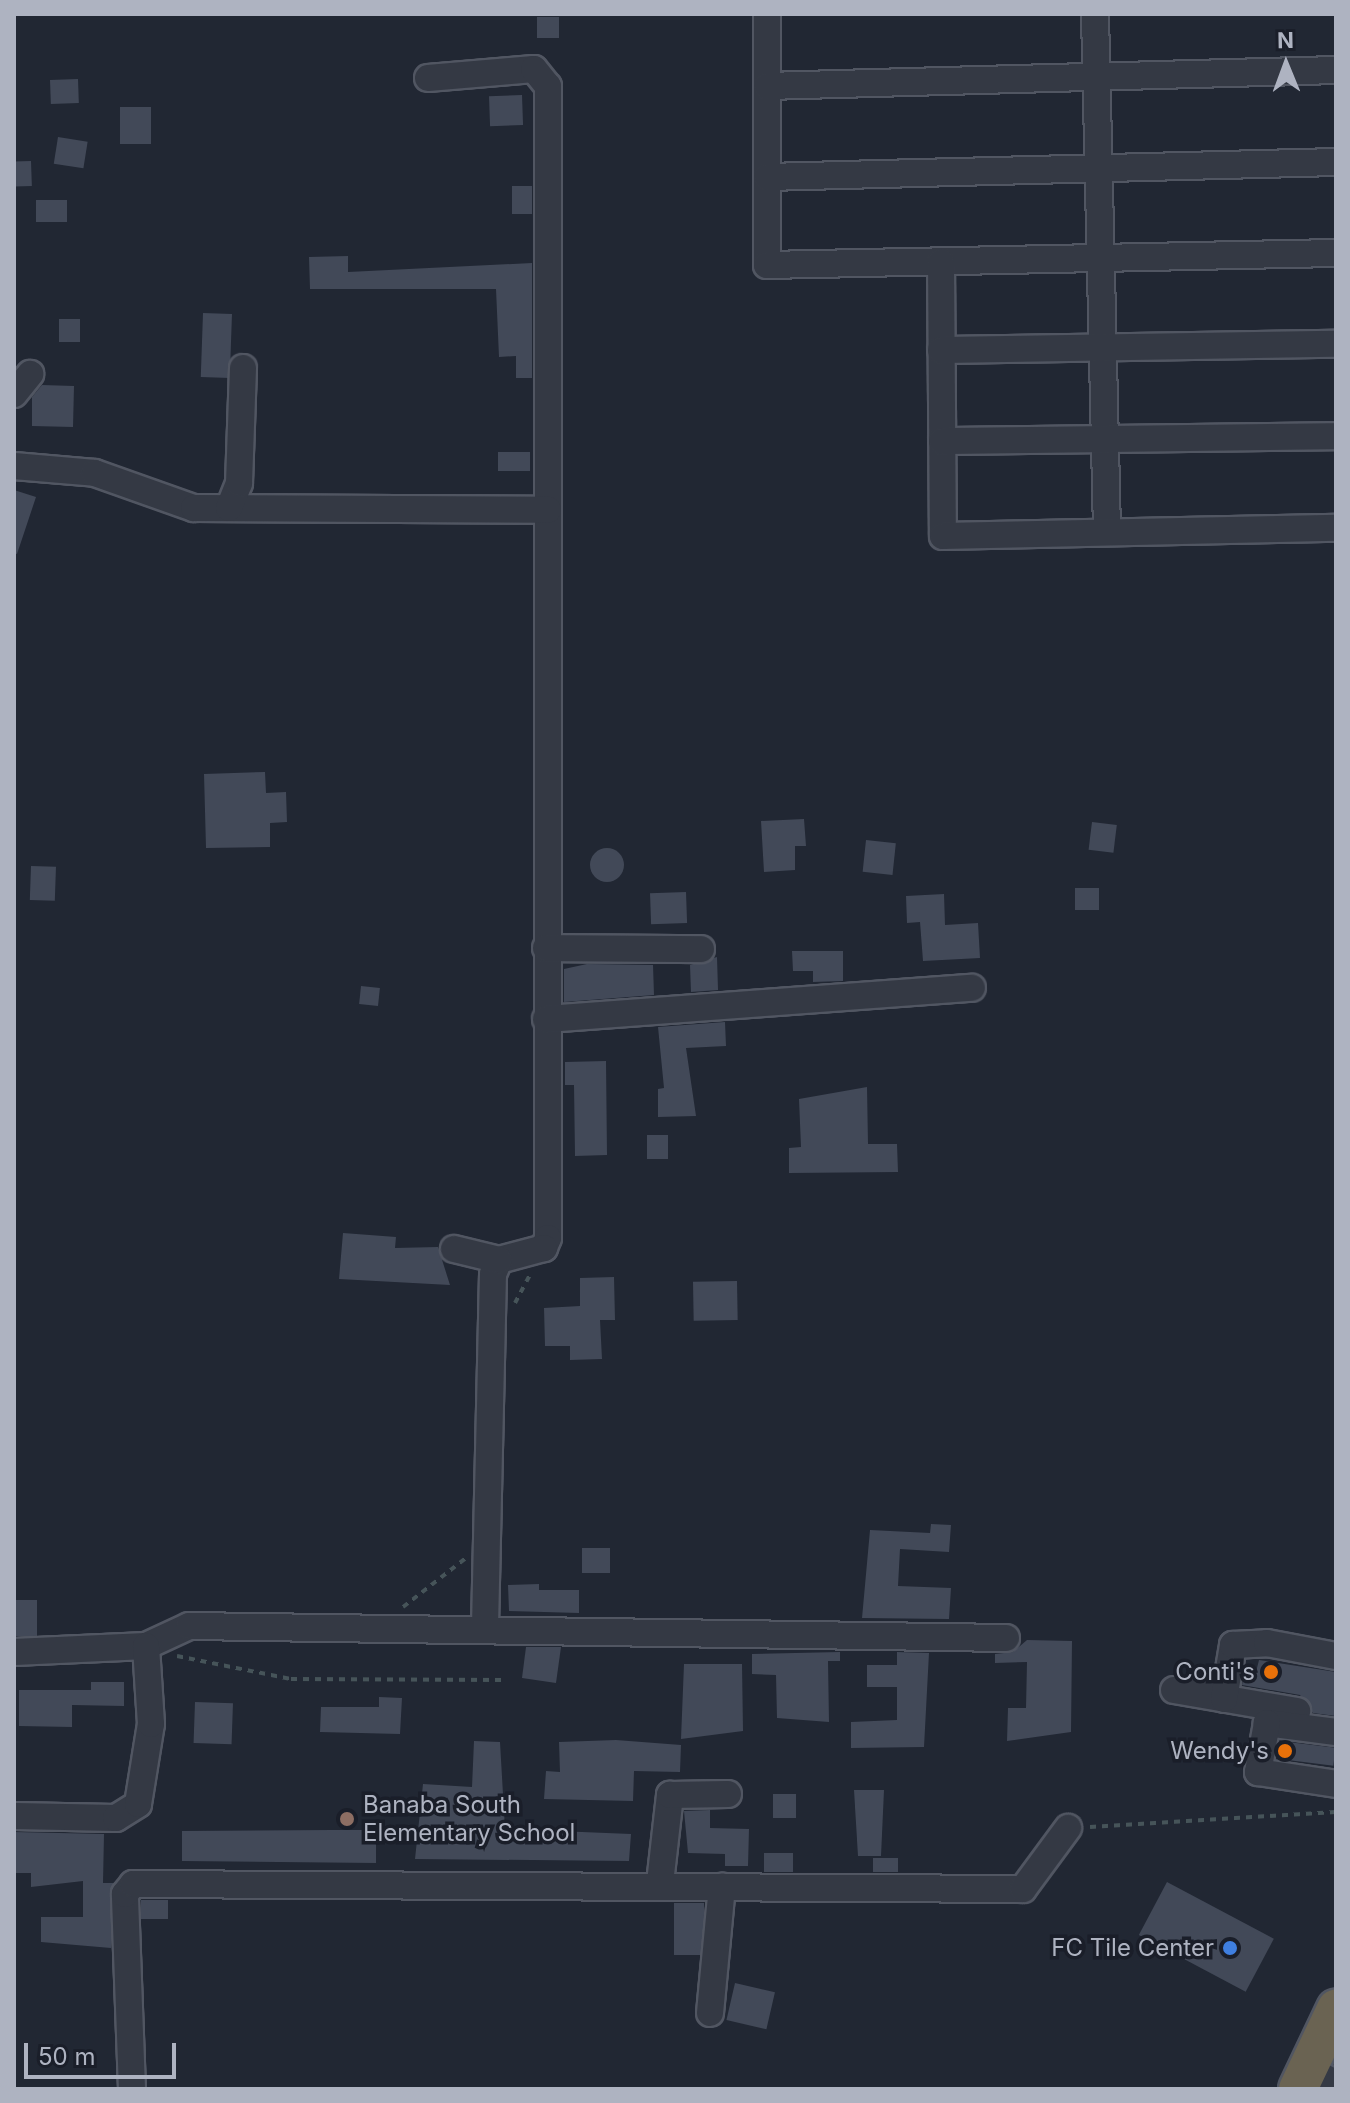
<!DOCTYPE html>
<style>
body{margin:0}
#map{position:relative;width:1350px;height:2103px;overflow:hidden;background:#212733;font-family:Inter,sans-serif}
div>[style]{position:absolute}
.building>*{inset:0;background:#424958;transform-origin:0 0}
.round{border-radius:50%}
.path>*{height:4px;margin-top:-2px;transform-origin:0;background:repeating-linear-gradient(90deg,#465459 0 6px,transparent 0 12px)}
.roads{filter:drop-shadow(2px 0 #515662) drop-shadow(-2px 0 #515662) drop-shadow(0 2px #515662) drop-shadow(0 -2px #515662)}
.minor>*{height:26px;margin:-13px;padding:0 13px;transform-origin:13px;border-radius:13px;background:#343944}
.highway>*{height:38px;margin:-19px;padding:0 19px;transform-origin:19px;border-radius:19px;background:#6a6352}
.dots>*{width:22px;height:22px;translate:-50% -50%;box-sizing:border-box;border:4px solid #1a1e29;border-radius:50%}
span{translate:-50% -50%;white-space:nowrap;text-align:center;line-height:1.15;-webkit-text-stroke:7px #1a1e29;paint-order:stroke}
.poi-label{font-size:24px;color:#aeb3c1}
.right{translate:-100% -50%;text-align:right}
.left{translate:0 -50%;text-align:left}
.frame{position:absolute;inset:0;border:16px solid #aeb3c1;pointer-events:none}
.north{position:absolute;left:1246px;top:24px;width:80px;height:80px;-webkit-text-stroke:6px #1a1e29;paint-order:stroke;rotate:359deg;font-size:22px;font-weight:700;line-height:32px;text-align:center;color:#aeb3c1}
.north::after{content:'';display:block;margin:auto;width:28px;height:36px;background:#aeb3c1;clip-path:polygon(50% 0,100% 100%,50% 72%,0 100%)}
.scale{position:absolute;left:24px;top:2043px;width:152px;height:36px;box-sizing:border-box;border:4px solid #aeb3c1;border-top:0;padding-left:10px;font-size:24px;line-height:28px;white-space:nowrap;color:#aeb3c1;-webkit-text-stroke:6px #1a1e29;paint-order:stroke}
</style>
<div id="map">
<div class="building">
<div style="left:559px;top:17px;width:21px;height:22px;rotate:90deg"></div>
<div style="left:78px;top:79px;width:24px;height:28px;rotate:88deg"></div>
<div style="left:522px;top:95px;width:30px;height:33px;rotate:88deg"></div>
<div style="left:120px;top:107px;width:31px;height:37px"></div>
<div style="left:58px;top:137px;width:30px;height:27px;rotate:9deg"></div>
<div style="left:31px;top:161px;width:25px;height:17px;rotate:88deg"></div>
<div style="left:512px;top:186px;width:20px;height:28px"></div>
<div style="left:36px;top:200px;width:31px;height:22px"></div>
<div style="clip-path:polygon(348px 256px,348px 272px,532px 263px,532px 378px,516px 378px,516px 356px,499px 357px,496px 289px,310px 289px,309px 257px)"></div>
<div style="left:203px;top:313px;width:29px;height:64px;rotate:2deg"></div>
<div style="left:59px;top:319px;width:21px;height:23px"></div>
<div style="clip-path:polygon(42px 385px,74px 386px,73px 427px,32px 426px,32px 397px)"></div>
<div style="left:498px;top:452px;width:32px;height:19px"></div>
<div style="clip-path:polygon(14px 490px,36px 497px,17px 554px,14px 553px)"></div>
<div style="clip-path:polygon(265px 772px,266px 793px,286px 792px,287px 822px,270px 823px,270px 847px,206px 848px,204px 774px)"></div>
<div style="clip-path:polygon(804px 819px,806px 846px,795px 846px,795px 870px,764px 872px,761px 821px)"></div>
<div style="left:1092px;top:822px;width:25px;height:28px;rotate:7deg"></div>
<div style="left:866px;top:840px;width:30px;height:32px;rotate:6deg"></div>
<div class="round" style="left:590px;top:848px;width:34px;height:34px"></div>
<div style="left:31px;top:866px;width:25px;height:34px;rotate:2deg"></div>
<div style="left:1075px;top:888px;width:24px;height:22px"></div>
<div style="left:686px;top:892px;width:31px;height:36px;rotate:88deg"></div>
<div style="clip-path:polygon(944px 894px,945px 925px,978px 923px,980px 958px,923px 961px,920px 922px,907px 923px,906px 896px)"></div>
<div style="clip-path:polygon(792px 951px,843px 951px,843px 981px,813px 982px,813px 971px,793px 971px)"></div>
<div style="clip-path:polygon(717px 957px,718px 990px,691px 992px,690px 965px)"></div>
<div style="clip-path:polygon(587px 964px,653px 965px,654px 995px,564px 1002px,564px 969px)"></div>
<div style="left:361px;top:986px;width:19px;height:18px;rotate:6deg"></div>
<div style="clip-path:polygon(725px 1022px,726px 1046px,686px 1048px,696px 1116px,658px 1117px,658px 1089px,664px 1088px,658px 1027px)"></div>
<div style="clip-path:polygon(606px 1061px,607px 1155px,575px 1156px,574px 1085px,565px 1085px,565px 1062px)"></div>
<div style="clip-path:polygon(867px 1087px,868px 1144px,897px 1144px,898px 1172px,789px 1173px,789px 1148px,801px 1147px,799px 1099px)"></div>
<div style="left:647px;top:1135px;width:21px;height:24px"></div>
<div style="clip-path:polygon(343px 1233px,396px 1237px,395px 1248px,438px 1247px,450px 1285px,339px 1279px)"></div>
<div style="clip-path:polygon(614px 1277px,615px 1320px,600px 1320px,602px 1359px,570px 1360px,570px 1346px,545px 1346px,544px 1308px,580px 1306px,580px 1278px)"></div>
<div style="left:737px;top:1281px;width:39px;height:44px;rotate:89deg"></div>
<div style="clip-path:polygon(931px 1524px,951px 1525px,949px 1552px,900px 1549px,898px 1586px,951px 1588px,949px 1619px,862px 1618px,870px 1530px,930px 1533px)"></div>
<div style="left:610px;top:1548px;width:25px;height:28px;rotate:90deg"></div>
<div style="clip-path:polygon(539px 1584px,539px 1590px,579px 1590px,579px 1613px,509px 1611px,508px 1585px)"></div>
<div style="left:14px;top:1600px;width:23px;height:36px"></div>
<div style="clip-path:polygon(1027px 1640px,1072px 1641px,1071px 1732px,1007px 1741px,1008px 1708px,1026px 1708px,1027px 1662px,995px 1663px,995px 1654px,1013px 1652px)"></div>
<div style="clip-path:polygon(526px 1647px,561px 1647px,556px 1683px,522px 1678px)"></div>
<div style="clip-path:polygon(840px 1652px,840px 1661px,828px 1661px,829px 1722px,777px 1718px,776px 1675px,752px 1674px,752px 1654px)"></div>
<div style="clip-path:polygon(897px 1652px,929px 1653px,924px 1747px,851px 1748px,851px 1722px,897px 1720px,897px 1687px,867px 1687px,867px 1665px,897px 1665px)"></div>
<div style="clip-path:polygon(1259px 1660px,1336px 1672px,1336px 1716px,1313px 1713px,1300px 1695px,1242px 1685px,1245px 1670px,1256px 1672px)"></div>
<div style="clip-path:polygon(684px 1664px,742px 1664px,743px 1731px,681px 1739px)"></div>
<div style="clip-path:polygon(91px 1682px,124px 1682px,124px 1706px,72px 1705px,72px 1727px,19px 1726px,19px 1690px,91px 1690px)"></div>
<div style="clip-path:polygon(379px 1697px,402px 1698px,400px 1734px,320px 1732px,321px 1707px,379px 1707px)"></div>
<div style="left:195px;top:1702px;width:38px;height:41px;rotate:2deg"></div>
<div style="clip-path:polygon(616px 1740px,681px 1745px,680px 1772px,634px 1771px,633px 1801px,544px 1799px,546px 1771px,560px 1772px,559px 1742px)"></div>
<div style="clip-path:polygon(474px 1741px,500px 1742px,505px 1829px,631px 1834px,629px 1861px,415px 1859px,423px 1784px,472px 1787px)"></div>
<div style="left:1280px;top:1741px;width:56px;height:18px;rotate:7deg"></div>
<div style="clip-path:polygon(854px 1790px,884px 1790px,881px 1856px,858px 1856px)"></div>
<div style="left:773px;top:1794px;width:23px;height:24px"></div>
<div style="clip-path:polygon(710px 1810px,710px 1828px,749px 1829px,748px 1866px,725px 1866px,725px 1854px,688px 1853px,684px 1811px)"></div>
<div style="clip-path:polygon(333px 1830px,376px 1830px,376px 1863px,182px 1861px,182px 1831px)"></div>
<div style="clip-path:polygon(14px 1832px,104px 1834px,103px 1883px,113px 1883px,111px 1948px,41px 1942px,41px 1917px,83px 1917px,83px 1881px,31px 1887px,31px 1873px,14px 1873px)"></div>
<div style="left:764px;top:1853px;width:29px;height:19px"></div>
<div style="left:873px;top:1858px;width:25px;height:14px"></div>
<div style="left:1167px;top:1882px;width:121px;height:60px;rotate:28deg"></div>
<div style="left:141px;top:1900px;width:27px;height:19px"></div>
<div style="left:674px;top:1903px;width:30px;height:52px"></div>
<div style="left:735px;top:1983px;width:41px;height:38px;rotate:13deg"></div>
</div>
<div class="path">
<div style="left:515px;top:1303px;width:32px;rotate:-62deg"></div>
<div style="left:403px;top:1607px;width:80px;rotate:-37.9deg"></div>
<div style="left:177px;top:1656px;width:116px;rotate:11.4deg"></div>
<div style="left:291px;top:1679px;width:213px;rotate:0.3deg"></div>
<div style="left:1090px;top:1827px;width:246px;rotate:-3.5deg"></div>
</div>
<div class="roads">
<div class="minor">
<div style="left:767px;top:14px;width:251px;rotate:90deg"></div>
<div style="left:767px;top:265px;width:569px;rotate:-1.21deg"></div>
<div style="left:1095px;top:14px;width:517px;rotate:88.67deg"></div>
<div style="left:428px;top:78px;width:106px;rotate:-4.9deg"></div>
<div style="left:534px;top:69px;width:22px;rotate:51deg"></div>
<div style="left:548px;top:86px;width:1152px;rotate:90deg"></div>
<div style="left:548px;top:1238px;width:11px;rotate:112deg"></div>
<div style="left:544px;top:1248px;width:47px;rotate:165.1deg"></div>
<div style="left:499px;top:1260px;width:15px;rotate:113deg"></div>
<div style="left:493px;top:1274px;width:354px;rotate:91.3deg"></div>
<div style="left:767px;top:86px;width:569px;rotate:-1.61deg"></div>
<div style="left:767px;top:177px;width:569px;rotate:-1.51deg"></div>
<div style="left:941px;top:262px;width:274px;rotate:89.6deg"></div>
<div style="left:943px;top:536px;width:393px;rotate:-1.2deg"></div>
<div style="left:941px;top:350px;width:395px;rotate:-0.9deg"></div>
<div style="left:14px;top:394px;width:26px;rotate:-51deg"></div>
<div style="left:942px;top:441px;width:394px;rotate:-0.7deg"></div>
<div style="left:14px;top:466px;width:81px;rotate:4.9deg"></div>
<div style="left:95px;top:473px;width:105px;rotate:19.5deg"></div>
<div style="left:194px;top:508px;width:354px;rotate:0.3deg"></div>
<div style="left:229px;top:508px;width:27px;rotate:-68deg"></div>
<div style="left:239px;top:483px;width:115px;rotate:-88deg"></div>
<div style="left:546px;top:948px;width:155px;rotate:0.4deg"></div>
<div style="left:546px;top:1019px;width:427px;rotate:-4.2deg"></div>
<div style="left:454px;top:1249px;width:46px;rotate:13.7deg"></div>
<div style="left:14px;top:1652px;width:132px;rotate:-2.6deg"></div>
<div style="left:146px;top:1646px;width:47px;rotate:-24.9deg"></div>
<div style="left:189px;top:1626px;width:817px;rotate:0.84deg"></div>
<div style="left:1174px;top:1690px;width:125px;rotate:9.7deg"></div>
<div style="left:1224px;top:1699px;width:55px;rotate:-80.5deg"></div>
<div style="left:1233px;top:1645px;width:34px;rotate:-3deg"></div>
<div style="left:1267px;top:1643px;width:70px;rotate:10.7deg"></div>
<div style="left:1336px;top:1732px;width:70px;rotate:-172.6deg"></div>
<div style="left:1267px;top:1723px;width:50px;rotate:100.4deg"></div>
<div style="left:1258px;top:1772px;width:79px;rotate:8.7deg"></div>
<div style="left:14px;top:1816px;width:102px;rotate:1.1deg"></div>
<div style="left:116px;top:1818px;width:26px;rotate:-32deg"></div>
<div style="left:138px;top:1804px;width:81px;rotate:-80.8deg"></div>
<div style="left:151px;top:1724px;width:78px;rotate:-93.7deg"></div>
<div style="left:660px;top:1883px;width:89px;rotate:-83.5deg"></div>
<div style="left:670px;top:1795px;width:58px;rotate:-1deg"></div>
<div style="left:710px;top:2013px;width:127px;rotate:-84.6deg"></div>
<div style="left:1308px;top:2069px;width:31px;rotate:27deg"></div>
<div style="left:132px;top:2089px;width:195px;rotate:-92.1deg"></div>
<div style="left:125px;top:1894px;width:13px;rotate:-51deg"></div>
<div style="left:133px;top:1884px;width:890px;rotate:0.32deg"></div>
<div style="left:1023px;top:1889px;width:76px;rotate:-53.6deg"></div>
</div>
<div class="highway">
<div style="left:1298px;top:2089px;width:89px;rotate:-64.6deg"></div>
</div>
</div>
<div class="dots">
<div style="left:1271px;top:1672px;background:#e8710a"></div>
<div style="left:1285px;top:1751px;background:#e8710a"></div>
<div style="left:347px;top:1819px;background:#8d6e63"></div>
<div style="left:1230px;top:1948px;background:#3f7fe0"></div>
</div>
<div class="poi-label">
<span class="right" style="left:1255px;top:1672px">Conti's</span>
<span class="right" style="left:1269px;top:1751px">Wendy's</span>
<span class="left" style="left:363px;top:1819px">Banaba South<br>Elementary School</span>
<span class="right" style="left:1214px;top:1948px">FC Tile Center</span>
</div>
<div class="frame"></div>
<div class="north">N</div>
<div class="scale">50 m</div>
</div>
